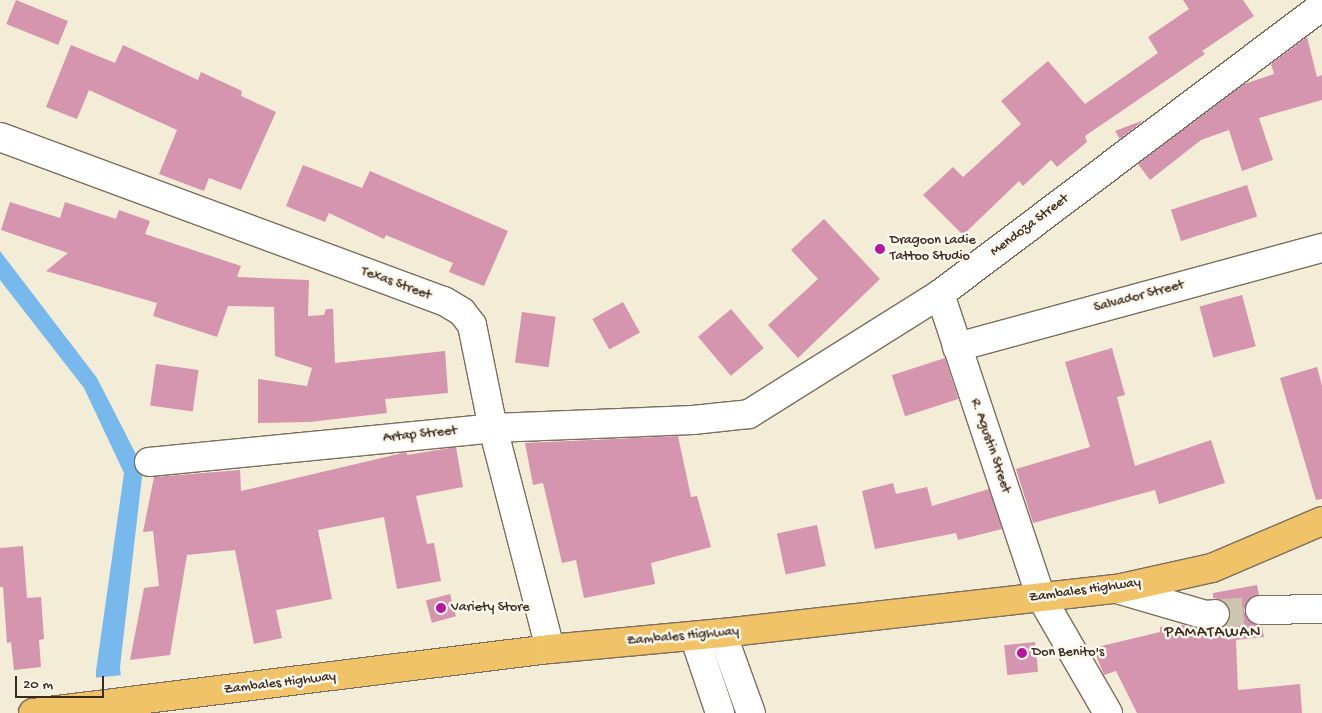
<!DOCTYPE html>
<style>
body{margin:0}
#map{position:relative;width:1322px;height:713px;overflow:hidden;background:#f3ecd6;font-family:"Gochi Hand",sans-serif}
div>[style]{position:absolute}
.water>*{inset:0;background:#77b9ec}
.pier>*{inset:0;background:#f3ecd6}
.building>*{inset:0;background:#d595af;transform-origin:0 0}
.minor-tunnel>*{height:28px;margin-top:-14px;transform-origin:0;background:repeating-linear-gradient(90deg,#cec5b1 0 28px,transparent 0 42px)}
.roads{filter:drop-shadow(1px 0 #7b6e5e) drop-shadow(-1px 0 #7b6e5e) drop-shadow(0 1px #7b6e5e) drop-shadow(0 -1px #7b6e5e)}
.minor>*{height:28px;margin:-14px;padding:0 14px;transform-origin:14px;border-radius:14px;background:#fff}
.major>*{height:28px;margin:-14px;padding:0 14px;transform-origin:14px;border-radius:14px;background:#f1c369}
.dots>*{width:14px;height:14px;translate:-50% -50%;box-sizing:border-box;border:2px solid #fbf7ec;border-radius:50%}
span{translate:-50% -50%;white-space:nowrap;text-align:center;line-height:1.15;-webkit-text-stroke:5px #fbf7ec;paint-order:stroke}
.street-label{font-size:14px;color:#3b2a1e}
.poi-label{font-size:14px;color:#3b2a1e}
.left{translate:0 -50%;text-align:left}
.quarter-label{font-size:16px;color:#3b2a1e;letter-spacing:1px}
.scale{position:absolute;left:15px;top:676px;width:89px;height:22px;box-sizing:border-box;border:2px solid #3b2a1e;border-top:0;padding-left:6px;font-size:15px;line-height:18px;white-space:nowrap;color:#3b2a1e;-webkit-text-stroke:4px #fbf7ec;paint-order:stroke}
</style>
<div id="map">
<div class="water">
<div style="clip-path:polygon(0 251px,97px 378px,143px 468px,120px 667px,124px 713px,96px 713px,96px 671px,124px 473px,84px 388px,0 280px)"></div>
</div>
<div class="pier">
<div style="clip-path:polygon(123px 675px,126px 713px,93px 713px,93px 678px)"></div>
</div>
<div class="building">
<div style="left:16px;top:0;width:56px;height:26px;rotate:22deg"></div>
<div style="clip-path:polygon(1183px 0,1243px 0,1254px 16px,1202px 51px,1205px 54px,1085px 136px,1087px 142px,1057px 167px,1051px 160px,1023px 186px,1019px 181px,963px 235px,923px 195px,953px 167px,963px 177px,1021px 124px,1001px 101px,1048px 61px,1085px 104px,1158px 53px,1148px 37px,1189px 9px)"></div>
<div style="clip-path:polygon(1307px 37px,1317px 77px,1322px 75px,1322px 100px,1259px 118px,1273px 160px,1242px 171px,1229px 130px,1201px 140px,1150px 180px,1138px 164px,1244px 84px,1274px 74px,1271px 64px)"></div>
<div style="clip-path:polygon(71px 45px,115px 63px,123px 45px,198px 80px,201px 72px,242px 91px,241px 96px,276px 112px,241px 190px,209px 178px,204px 191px,159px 174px,177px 130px,89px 90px,77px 119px,46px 107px)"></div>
<div style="clip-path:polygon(1144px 120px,1120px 139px,1115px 131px)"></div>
<div style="clip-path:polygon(303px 165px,362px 188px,370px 171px,508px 231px,484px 286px,449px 272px,453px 263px,386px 235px,384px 239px,329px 213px,325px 222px,286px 206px)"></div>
<div style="left:1247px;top:185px;width:33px;height:80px;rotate:72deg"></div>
<div style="clip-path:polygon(10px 202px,60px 218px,65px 202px,116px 219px,119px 210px,150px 221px,145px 234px,241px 266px,237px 277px,309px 280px,308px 316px,324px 315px,326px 309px,333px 309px,335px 363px,445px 351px,448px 393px,385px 399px,387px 413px,310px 422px,258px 423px,258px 379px,307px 386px,312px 368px,275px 356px,274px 307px,228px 306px,217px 337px,153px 316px,157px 303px,46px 271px,68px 253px,1px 230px)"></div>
<div style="clip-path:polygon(824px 219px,880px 279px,798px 358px,768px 325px,818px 279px,791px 250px)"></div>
<div style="left:1242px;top:295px;width:53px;height:44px;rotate:75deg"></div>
<div style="left:623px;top:302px;width:35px;height:35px;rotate:61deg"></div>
<div style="left:731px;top:309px;width:51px;height:43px;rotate:50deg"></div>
<div style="left:522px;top:312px;width:34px;height:51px;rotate:8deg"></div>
<div style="clip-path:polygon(1112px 348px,1125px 395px,1117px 397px,1135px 466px,1211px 440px,1225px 483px,1159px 504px,1155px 490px,1033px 523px,1016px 469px,1090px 447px,1065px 362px)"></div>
<div style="left:945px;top:358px;width:43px;height:56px;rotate:72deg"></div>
<div style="left:156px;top:364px;width:43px;height:42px;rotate:8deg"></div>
<div style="clip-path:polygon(1317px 367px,1322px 386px,1322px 499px,1316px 500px,1280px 378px)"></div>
<div style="clip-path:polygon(678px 436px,691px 497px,697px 496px,711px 547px,651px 563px,655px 584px,584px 598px,576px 560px,562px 563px,543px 483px,533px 485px,525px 443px)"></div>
<div style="clip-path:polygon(456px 447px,463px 487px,416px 496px,427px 544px,434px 543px,441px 581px,397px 589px,384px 517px,318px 530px,332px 599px,276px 610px,282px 638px,254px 644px,235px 550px,187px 555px,170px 655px,130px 660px,144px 588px,159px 586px,153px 531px,143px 532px,154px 477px,240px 470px,241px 491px,407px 452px,407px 455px)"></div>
<div style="clip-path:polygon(893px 483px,896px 494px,927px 487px,932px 506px,989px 489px,1002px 529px,958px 540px,956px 533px,875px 549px,862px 491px)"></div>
<div style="left:817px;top:525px;width:42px;height:41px;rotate:78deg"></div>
<div style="clip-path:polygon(23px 546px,27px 598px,41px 597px,44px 639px,39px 640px,41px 667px,14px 670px,11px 642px,7px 643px,3px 587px,0 587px,0 548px)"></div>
<div style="clip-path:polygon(1257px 585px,1259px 595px,1247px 602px,1244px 611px,1252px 623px,1262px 626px,1264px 637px,1236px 640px,1238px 690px,1300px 684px,1302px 713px,1137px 713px,1116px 671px,1104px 675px,1093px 648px,1160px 632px,1160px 627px,1183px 625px,1202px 630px,1217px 629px,1229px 621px,1230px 612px,1222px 600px,1213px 598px,1213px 593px)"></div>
<div style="left:450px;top:594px;width:23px;height:25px;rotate:75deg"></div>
<div style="left:1035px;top:642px;width:30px;height:31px;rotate:84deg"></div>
</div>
<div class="minor-tunnel">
<div style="left:1215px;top:614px;width:45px;rotate:-5.1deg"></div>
</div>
<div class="roads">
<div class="minor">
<div style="left:0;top:137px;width:473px;rotate:20.3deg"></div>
<div style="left:444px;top:301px;width:21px;rotate:31deg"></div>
<div style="left:462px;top:312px;width:16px;rotate:52deg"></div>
<div style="left:472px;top:325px;width:105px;rotate:78.5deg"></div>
<div style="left:493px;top:428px;width:228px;rotate:75.5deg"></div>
<div style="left:940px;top:294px;width:319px;rotate:71.6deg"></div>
<div style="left:1041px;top:597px;width:134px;rotate:60deg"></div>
<div style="left:957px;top:347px;width:378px;rotate:-15.2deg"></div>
<div style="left:149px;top:462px;width:346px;rotate:-5.6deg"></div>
<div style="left:493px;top:428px;width:200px;rotate:-2.3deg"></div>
<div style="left:693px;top:420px;width:56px;rotate:-6.1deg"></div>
<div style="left:749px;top:414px;width:226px;rotate:-32.1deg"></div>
<div style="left:940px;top:294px;width:478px;rotate:-37deg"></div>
<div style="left:1117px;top:589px;width:93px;rotate:16.3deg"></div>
<div style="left:1206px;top:615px;width:9px;rotate:-6deg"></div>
<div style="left:1260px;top:610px;width:62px;rotate:-0.9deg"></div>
<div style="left:722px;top:633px;width:85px;rotate:70.1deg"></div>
<div style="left:694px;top:636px;width:81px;rotate:71.3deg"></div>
</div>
<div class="major">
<div style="left:33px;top:713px;width:521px;rotate:-7.06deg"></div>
<div style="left:550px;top:649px;width:173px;rotate:-5.3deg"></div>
<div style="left:722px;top:633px;width:397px;rotate:-6.4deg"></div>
<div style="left:1117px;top:589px;width:97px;rotate:-12.5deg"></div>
<div style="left:1212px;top:568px;width:120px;rotate:-23.1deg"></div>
</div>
</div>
<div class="dots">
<div style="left:880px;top:249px;background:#b5179e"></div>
<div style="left:441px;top:608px;background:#b5179e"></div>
<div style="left:1022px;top:653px;background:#b5179e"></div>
</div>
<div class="street-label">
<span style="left:1030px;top:226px;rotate:-37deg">Mendoza Street</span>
<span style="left:396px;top:284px;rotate:20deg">Texas Street</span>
<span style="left:1139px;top:297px;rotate:-15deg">Salvador Street</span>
<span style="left:420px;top:435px;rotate:-6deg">Artap Street</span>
<span style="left:990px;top:446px;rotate:71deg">R. Agustin Street</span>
<span style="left:1085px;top:591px;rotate:-8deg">Zambales Highway</span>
<span style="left:683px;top:637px;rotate:-5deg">Zambales Highway</span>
<span style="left:280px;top:684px;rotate:-7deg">Zambales Highway</span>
</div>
<div class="poi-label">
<span class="left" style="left:890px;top:249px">Dragoon Ladie<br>Tattoo Studio</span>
<span class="left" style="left:451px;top:608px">Variety Store</span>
<span class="left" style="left:1032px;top:653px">Don Benito's</span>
</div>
<div class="quarter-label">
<span style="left:1213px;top:634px">PAMATAWAN</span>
</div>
<div class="scale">20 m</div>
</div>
